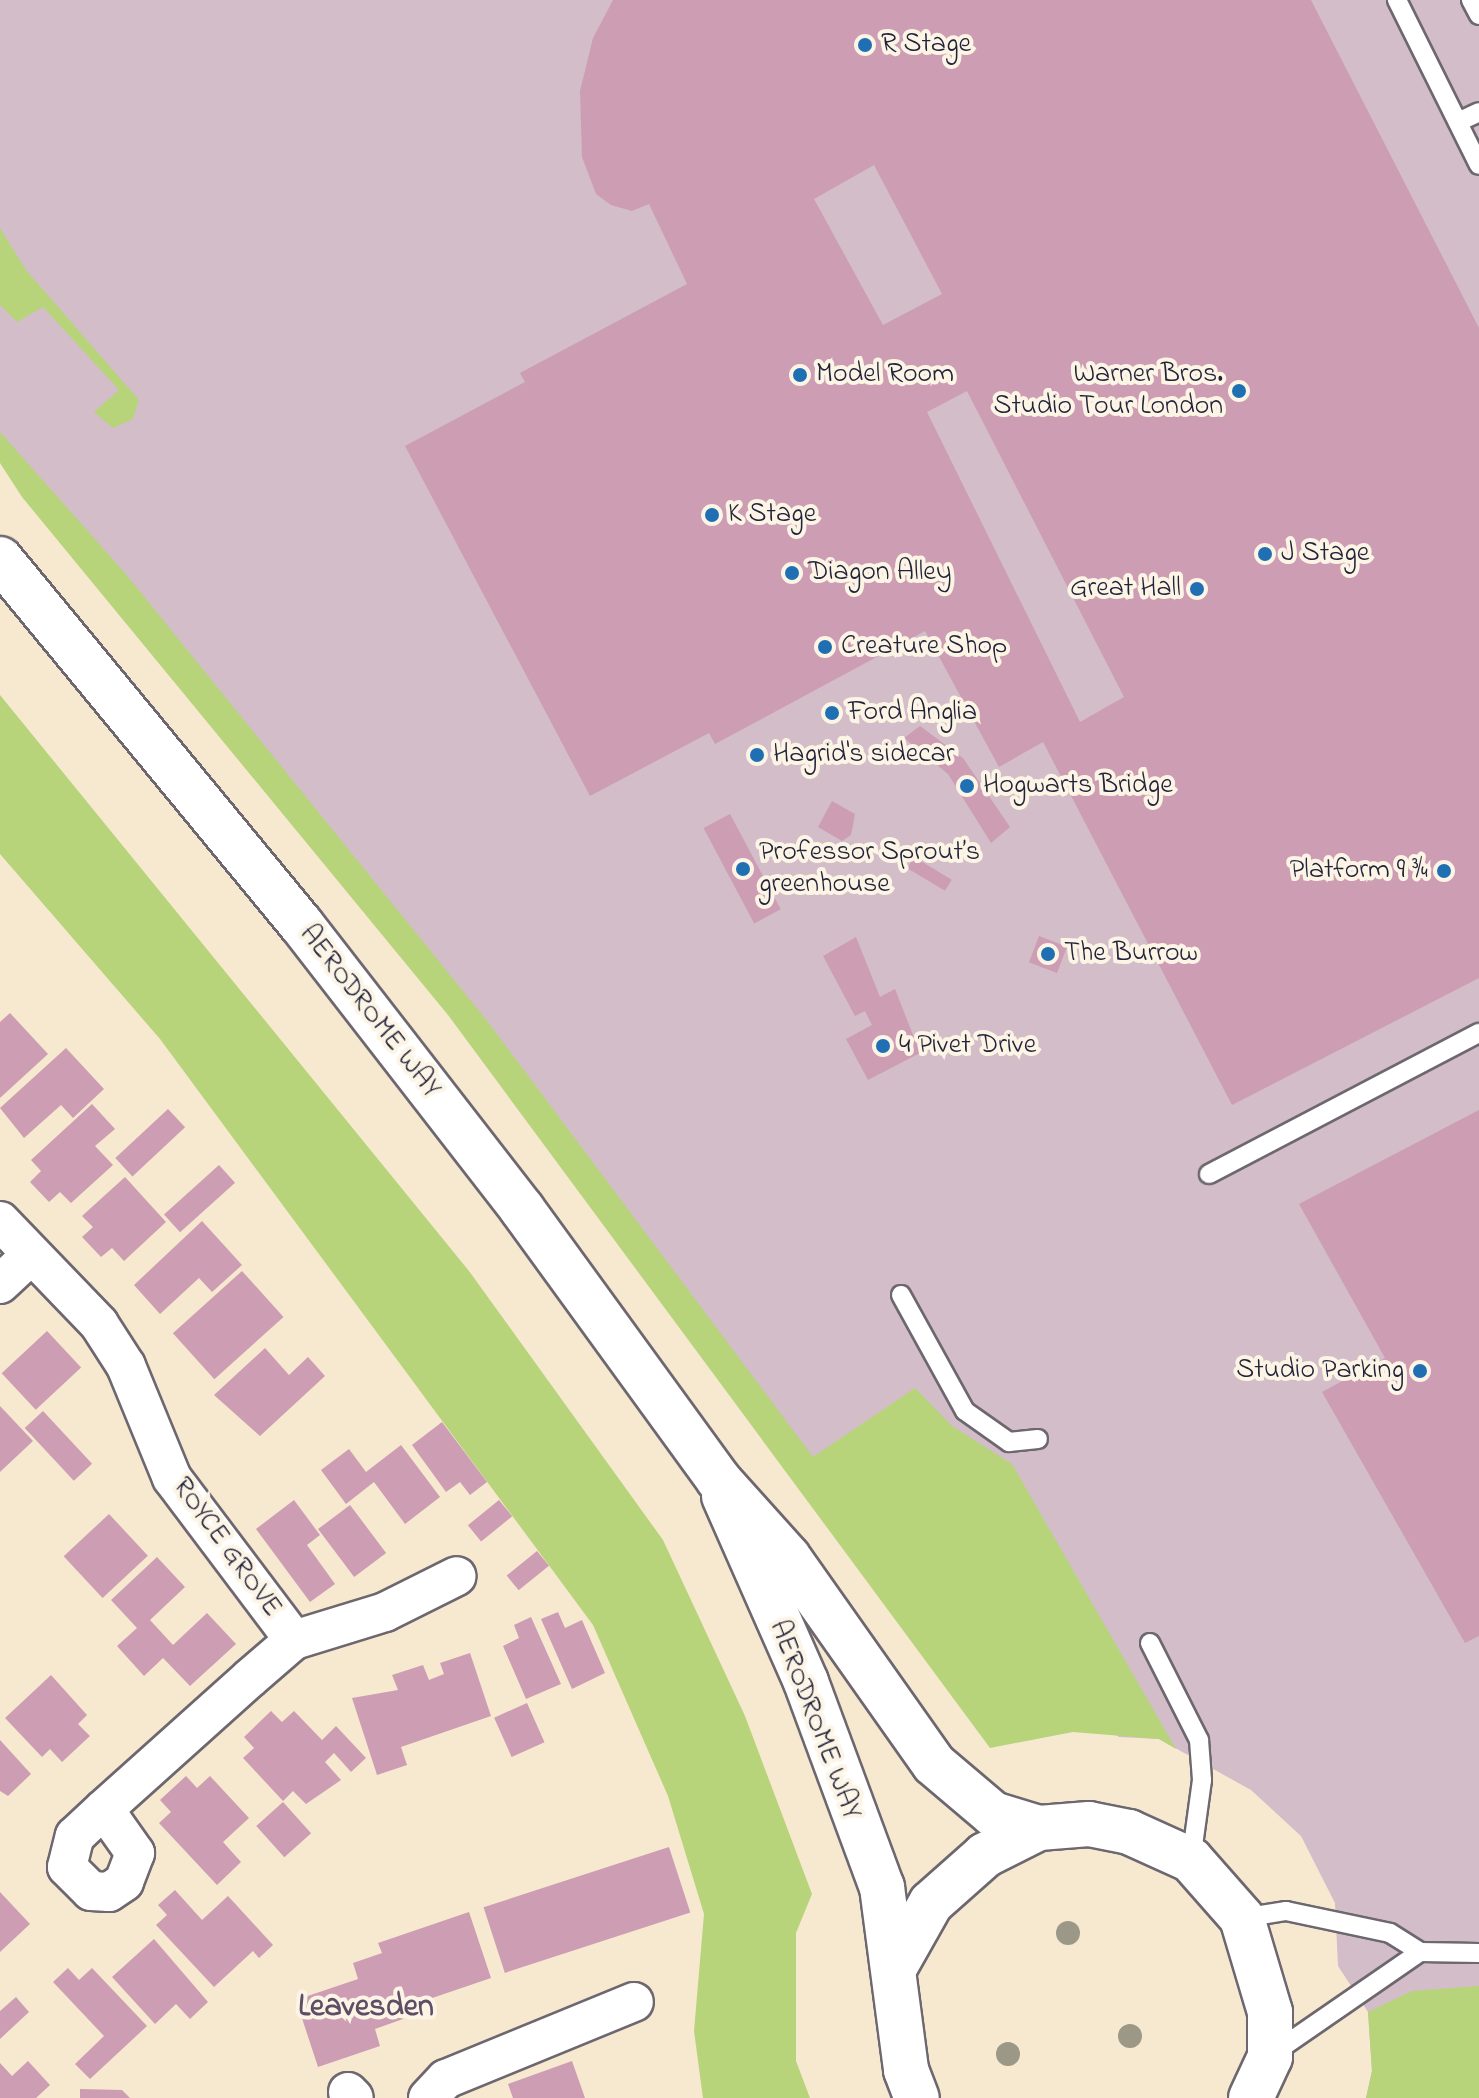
<!DOCTYPE html>
<meta charset="utf-8">
<style>
body{margin:0}
#map{position:relative;width:1479px;height:2098px;overflow:hidden;background:#f7e8d0;font-family:"Indie Flower",sans-serif}
div>[style]{position:absolute}
.industrial>*{inset:0;background:#d2bdc8}
.green>*{inset:0;background:#b7d47a}
.building>*{inset:0;background:#cd9db3;transform-origin:0 0}
.roads{filter:drop-shadow(2px 0 #6d676f) drop-shadow(-2px 0 #6d676f) drop-shadow(0 2px #6d676f) drop-shadow(0 -2px #6d676f)}
.service>*{height:18px;margin:-9px;padding:0 9px;transform-origin:9px;border-radius:9px;background:#fff}
.minor>*{height:38px;margin:-19px;padding:0 19px;transform-origin:19px;border-radius:19px;background:#fff}
.tertiary>*{height:44px;margin:-22px;padding:0 22px;transform-origin:22px;border-radius:22px;background:#fff}
.trees>*{width:24px;height:24px;margin:-12px;border-radius:50%;background:#9b9888}
.dots>*{width:22px;height:22px;translate:-50% -50%;box-sizing:border-box;border:4px solid #fcf5e5;border-radius:50%}
span{translate:-50% -50%;white-space:nowrap;text-align:center;line-height:1.15;-webkit-text-stroke:8px #fcf5e5;paint-order:stroke}
.poi-label{font-size:28px;color:#22223b}
.left{translate:0 -50%;text-align:left}
.right{translate:-100% -50%;text-align:right}
.street-label{font-size:28px;color:#22223b}
.quarter-label{font-size:32px;color:#5e4d65;font-weight:700}
</style>
<div id="map">
<div class="industrial">
<div style="clip-path:polygon(0 0,1479px 0,1479px 2098px,1366px 2098px,1372px 2071px,1368px 2012px,1338px 1966px,1335px 1903px,1301px 1836px,1251px 1790px,1159px 1739px,1119px 1737px,883px 1563px,0 437px)"></div>
</div>
<div class="green">
<div style="clip-path:polygon(0 228px,26px 270px,139px 400px,133px 419px,113px 428px,94px 412px,119px 390px,43px 307px,17px 322px,0 305px)"></div>
<div style="clip-path:polygon(0 432px,125px 573px,488px 1022px,813px 1457px,915px 1388px,952px 1426px,1012px 1464px,1176px 1749px,1159px 1739px,1073px 1732px,990px 1748px,448px 1015px,22px 497px,0 463px)"></div>
<div style="clip-path:polygon(0 695px,469px 1271px,663px 1540px,745px 1716px,812px 1894px,796px 1933px,796px 2061px,810px 2098px,703px 2098px,694px 2031px,704px 1914px,668px 1796px,593px 1625px,160px 1039px,0 854px)"></div>
<div style="clip-path:polygon(1479px 1986px,1479px 2098px,1366px 2098px,1372px 2071px,1368px 2012px,1412px 1991px)"></div>
</div>
<div class="building">
<div style="clip-path:polygon(evenodd,613px 0,1311px 0,1479px 328px,1479px 978px,1232px 1105px,1043px 742px,999px 767px,925px 631px,715px 744px,709px 733px,590px 796px,405px 446px,525px 382px,520px 373px,687px 284px,649px 204px,632px 211px,611px 205px,596px 194px,582px 157px,580px 91px,593px 38px,613px 0,874px 165px,942px 294px,883px 325px,814px 199px,874px 165px,613px 0,967px 391px,1124px 697px,1080px 722px,927px 412px,967px 391px)"></div>
<div style="clip-path:polygon(920px 726px,963px 758px,1010px 827px,991px 843px,948px 774px,904px 738px)"></div>
<div style="clip-path:polygon(832px 801px,855px 814px,851px 835px,842px 841px,818px 827px)"></div>
<div style="left:730px;top:814px;width:108px;height:30px;rotate:62deg"></div>
<div style="left:914px;top:857px;width:44px;height:13px;rotate:31deg"></div>
<div style="left:1039px;top:936px;width:30px;height:28px;rotate:21deg"></div>
<div style="clip-path:polygon(856px 937px,880px 997px,895px 989px,920px 1053px,868px 1080px,846px 1039px,872px 1025px,865px 1011px,855px 1016px,823px 956px)"></div>
<div style="clip-path:polygon(10px 1013px,48px 1054px,0 1098px,0 1022px)"></div>
<div style="clip-path:polygon(66px 1048px,104px 1089px,73px 1118px,61px 1105px,24px 1138px,0 1108px)"></div>
<div style="clip-path:polygon(92px 1104px,115px 1129px,95px 1146px,113px 1165px,71px 1203px,60px 1192px,49px 1202px,30px 1182px,41px 1171px,31px 1160px)"></div>
<div style="left:168px;top:1109px;width:25px;height:72px;rotate:47deg"></div>
<div style="clip-path:polygon(1479px 1110px,1479px 1636px,1465px 1643px,1322px 1392px,1385px 1358px,1299px 1204px)"></div>
<div style="left:219px;top:1165px;width:24px;height:74px;rotate:48deg"></div>
<div style="clip-path:polygon(125px 1177px,166px 1222px,124px 1261px,112px 1248px,101px 1257px,82px 1237px,93px 1227px,82px 1216px)"></div>
<div style="clip-path:polygon(202px 1221px,242px 1265px,212px 1292px,199px 1278px,160px 1314px,134px 1285px)"></div>
<div style="left:242px;top:1271px;width:62px;height:93px;rotate:48deg"></div>
<div style="left:47px;top:1331px;width:50px;height:62px;rotate:47deg"></div>
<div style="clip-path:polygon(265px 1348px,289px 1375px,308px 1357px,325px 1376px,260px 1436px,214px 1395px)"></div>
<div style="clip-path:polygon(0 1406px,33px 1441px,0 1472px)"></div>
<div style="left:43px;top:1411px;width:72px;height:25px;rotate:47deg"></div>
<div style="clip-path:polygon(442px 1422px,487px 1482px,470px 1495px,460px 1482px,446px 1492px,412px 1445px)"></div>
<div style="clip-path:polygon(401px 1445px,440px 1497px,405px 1524px,374px 1482px,346px 1504px,321px 1470px,349px 1449px,366px 1472px)"></div>
<div style="clip-path:polygon(294px 1500px,320px 1535px,307px 1545px,335px 1584px,310px 1602px,256px 1529px)"></div>
<div style="left:499px;top:1500px;width:21px;height:40px;rotate:51deg"></div>
<div style="left:350px;top:1505px;width:60px;height:40px;rotate:53deg"></div>
<div style="left:109px;top:1514px;width:57px;height:62px;rotate:47deg"></div>
<div style="left:537px;top:1551px;width:19px;height:39px;rotate:51deg"></div>
<div style="clip-path:polygon(157px 1557px,185px 1587px,150px 1620px,173px 1645px,207px 1613px,236px 1644px,190px 1686px,163px 1658px,144px 1676px,117px 1646px,137px 1628px,111px 1600px)"></div>
<div style="clip-path:polygon(558px 1612px,565px 1628px,582px 1620px,605px 1673px,572px 1689px,541px 1619px)"></div>
<div style="clip-path:polygon(531px 1617px,561px 1684px,526px 1699px,503px 1646px,519px 1638px,514px 1625px)"></div>
<div style="clip-path:polygon(470px 1653px,491px 1716px,401px 1747px,407px 1765px,377px 1775px,352px 1698px,398px 1690px,392px 1675px,423px 1665px,429px 1680px,444px 1674px,440px 1663px)"></div>
<div style="clip-path:polygon(51px 1675px,87px 1715px,78px 1724px,90px 1736px,62px 1762px,50px 1749px,42px 1757px,5px 1718px)"></div>
<div style="left:527px;top:1703px;width:43px;height:36px;rotate:66deg"></div>
<div style="clip-path:polygon(271px 1711px,282px 1722px,294px 1711px,322px 1740px,336px 1726px,366px 1758px,351px 1772px,334px 1753px,325px 1762px,341px 1780px,306px 1804px,293px 1791px,283px 1801px,243px 1758px,254px 1748px,244px 1737px)"></div>
<div style="clip-path:polygon(0 1740px,31px 1774px,8px 1796px,0 1791px)"></div>
<div style="clip-path:polygon(186px 1776px,197px 1788px,210px 1776px,249px 1818px,223px 1842px,241px 1862px,217px 1885px,159px 1823px,171px 1812px,160px 1800px)"></div>
<div style="left:283px;top:1802px;width:42px;height:36px;rotate:48deg"></div>
<div style="left:669px;top:1847px;width:69px;height:195px;rotate:72deg"></div>
<div style="clip-path:polygon(175px 1890px,202px 1920px,228px 1896px,273px 1945px,259px 1958px,253px 1951px,214px 1987px,156px 1925px,167px 1915px,158px 1905px)"></div>
<div style="clip-path:polygon(0 1892px,30px 1924px,0 1952px)"></div>
<div style="clip-path:polygon(469px 1912px,491px 1978px,400px 2009px,403px 2019px,375px 2029px,380px 2046px,318px 2067px,296px 2000px,358px 1979px,353px 1963px,382px 1953px,378px 1943px)"></div>
<div style="clip-path:polygon(154px 1939px,208px 2002px,190px 2019px,176px 2004px,155px 2024px,112px 1977px)"></div>
<div style="clip-path:polygon(68px 1968px,79px 1980px,92px 1968px,147px 2026px,90px 2079px,75px 2064px,104px 2036px,53px 1982px)"></div>
<div style="clip-path:polygon(16px 1997px,29px 2012px,0 2039px,0 2011px)"></div>
<div style="clip-path:polygon(28px 2061px,50px 2085px,36px 2098px,0 2098px,0 2063px,12px 2076px)"></div>
<div style="clip-path:polygon(572px 2061px,585px 2098px,513px 2098px,508px 2084px)"></div>
<div style="clip-path:polygon(80px 2089px,122px 2090px,130px 2098px,80px 2098px)"></div>
</div>
<div class="roads">
<div class="service">
<div style="left:1397px;top:0;width:184px;rotate:63.6deg"></div>
<div style="left:1471px;top:0;width:17px;rotate:62deg"></div>
<div style="left:1458px;top:122px;width:23px;rotate:-25deg"></div>
<div style="left:1209px;top:1174px;width:305px;rotate:-27.6deg"></div>
<div style="left:901px;top:1295px;width:132px;rotate:61.1deg"></div>
<div style="left:965px;top:1411px;width:54px;rotate:35.2deg"></div>
<div style="left:1009px;top:1442px;width:29px;rotate:-6deg"></div>
<div style="left:1150px;top:1643px;width:109px;rotate:63.2deg"></div>
<div style="left:1199px;top:1740px;width:40px;rotate:85.7deg"></div>
<div style="left:1202px;top:1780px;width:81px;rotate:97.8deg"></div>
<div style="left:1242px;top:1918px;width:45px;rotate:-9deg"></div>
<div style="left:1286px;top:1911px;width:106px;rotate:11.9deg"></div>
<div style="left:1390px;top:1933px;width:36px;rotate:32deg"></div>
<div style="left:1420px;top:1952px;width:59px;rotate:1deg"></div>
<div style="left:1275px;top:2052px;width:176px;rotate:-34.6deg"></div>
</div>
<div class="minor">
<div style="left:0;top:1221px;width:143px;rotate:46.1deg"></div>
<div style="left:99px;top:1324px;width:50px;rotate:57.3deg"></div>
<div style="left:126px;top:1366px;width:121px;rotate:67.7deg"></div>
<div style="left:172px;top:1478px;width:203px;rotate:53deg"></div>
<div style="left:0;top:1284px;width:42px;rotate:-43.1deg"></div>
<div style="left:104px;top:1809px;width:54px;rotate:54.8deg"></div>
<div style="left:135px;top:1853px;width:31px;rotate:111deg"></div>
<div style="left:124px;top:1882px;width:18px;rotate:146deg"></div>
<div style="left:109px;top:1892px;width:18px;rotate:-177deg"></div>
<div style="left:91px;top:1891px;width:34px;rotate:-135deg"></div>
<div style="left:67px;top:1867px;width:32px;rotate:-76deg"></div>
<div style="left:75px;top:1836px;width:40px;rotate:-43deg"></div>
<div style="left:104px;top:1809px;width:196px;rotate:-41.9deg"></div>
<div style="left:250px;top:1678px;width:58px;rotate:-40.8deg"></div>
<div style="left:294px;top:1640px;width:95px;rotate:-17.1deg"></div>
<div style="left:385px;top:1612px;width:80px;rotate:-26.6deg"></div>
<div style="left:348px;top:2092px;width:8px;rotate:45deg"></div>
<div style="left:428px;top:2098px;width:26px;rotate:-47deg"></div>
<div style="left:446px;top:2079px;width:203px;rotate:-22.3deg"></div>
</div>
<div class="tertiary">
<div style="left:0;top:559px;width:473px;rotate:50.5deg"></div>
<div style="left:301px;top:924px;width:361px;rotate:52.2deg"></div>
<div style="left:522px;top:1209px;width:334px;rotate:54deg"></div>
<div style="left:718px;top:1479px;width:105px;rotate:48.1deg"></div>
<div style="left:788px;top:1557px;width:253px;rotate:54.8deg"></div>
<div style="left:934px;top:1764px;width:77px;rotate:40.3deg"></div>
<div style="left:993px;top:1814px;width:48px;rotate:16.9deg"></div>
<div style="left:724px;top:1496px;width:203px;rotate:66.2deg"></div>
<div style="left:806px;top:1682px;width:219px;rotate:69.7deg"></div>
<div style="left:882px;top:1887px;width:185px;rotate:82.5deg"></div>
<div style="left:906px;top:2070px;width:30px;rotate:69deg"></div>
<div style="left:896px;top:1965px;width:71px;rotate:-60.6deg"></div>
<div style="left:931px;top:1903px;width:72px;rotate:-41.6deg"></div>
<div style="left:985px;top:1855px;width:60px;rotate:-26.6deg"></div>
<div style="left:1039px;top:1828px;width:50px;rotate:-4.6deg"></div>
<div style="left:1089px;top:1824px;width:41px;rotate:11.3deg"></div>
<div style="left:1129px;top:1832px;width:68px;rotate:24.3deg"></div>
<div style="left:1191px;top:1860px;width:77px;rotate:48.7deg"></div>
<div style="left:1242px;top:1918px;width:98px;rotate:73.4deg"></div>
<div style="left:1270px;top:2012px;width:45px;rotate:90deg"></div>
<div style="left:1270px;top:2057px;width:45px;rotate:114.9deg"></div>
</div>
</div>
<div class="trees">
<div style="left:1068px;top:1933px"></div>
<div style="left:1130px;top:2036px"></div>
<div style="left:1008px;top:2054px"></div>
</div>
<div class="dots">
<div style="left:865px;top:45px;background:#1f6fb2"></div>
<div style="left:800px;top:375px;background:#1f6fb2"></div>
<div style="left:1239px;top:391px;background:#1f6fb2"></div>
<div style="left:712px;top:515px;background:#1f6fb2"></div>
<div style="left:1265px;top:554px;background:#1f6fb2"></div>
<div style="left:792px;top:573px;background:#1f6fb2"></div>
<div style="left:1197px;top:589px;background:#1f6fb2"></div>
<div style="left:825px;top:647px;background:#1f6fb2"></div>
<div style="left:832px;top:713px;background:#1f6fb2"></div>
<div style="left:757px;top:755px;background:#1f6fb2"></div>
<div style="left:967px;top:786px;background:#1f6fb2"></div>
<div style="left:743px;top:869px;background:#1f6fb2"></div>
<div style="left:1444px;top:871px;background:#1f6fb2"></div>
<div style="left:1048px;top:954px;background:#1f6fb2"></div>
<div style="left:883px;top:1046px;background:#1f6fb2"></div>
<div style="left:1420px;top:1371px;background:#1f6fb2"></div>
</div>
<div class="poi-label">
<span class="left" style="left:881px;top:45px">R Stage</span>
<span class="left" style="left:816px;top:375px">Model Room</span>
<span class="right" style="left:1223px;top:391px">Warner Bros.<br>Studio Tour London</span>
<span class="left" style="left:728px;top:515px">K Stage</span>
<span class="left" style="left:1281px;top:554px">J Stage</span>
<span class="left" style="left:808px;top:573px">Diagon Alley</span>
<span class="right" style="left:1181px;top:589px">Great Hall</span>
<span class="left" style="left:841px;top:647px">Creature Shop</span>
<span class="left" style="left:848px;top:713px">Ford Anglia</span>
<span class="left" style="left:773px;top:755px">Hagrid's sidecar</span>
<span class="left" style="left:983px;top:786px">Hogwarts Bridge</span>
<span class="left" style="left:759px;top:869px">Professor Sprout’s<br>greenhouse</span>
<span class="right" style="left:1428px;top:871px">Platform 9 ¾</span>
<span class="left" style="left:1064px;top:954px">The Burrow</span>
<span class="left" style="left:899px;top:1046px">4 Pivet Drive</span>
<span class="right" style="left:1404px;top:1371px">Studio Parking</span>
</div>
<div class="street-label">
<span style="left:369px;top:1012px;rotate:52deg">AERODROME WAY</span>
<span style="left:226px;top:1548px;rotate:54deg">ROYCE GROVE</span>
<span style="left:814px;top:1720px;rotate:69deg">AERODROME WAY</span>
</div>
<div class="quarter-label">
<span style="left:366px;top:2008px">Leavesden</span>
</div>
</div>
